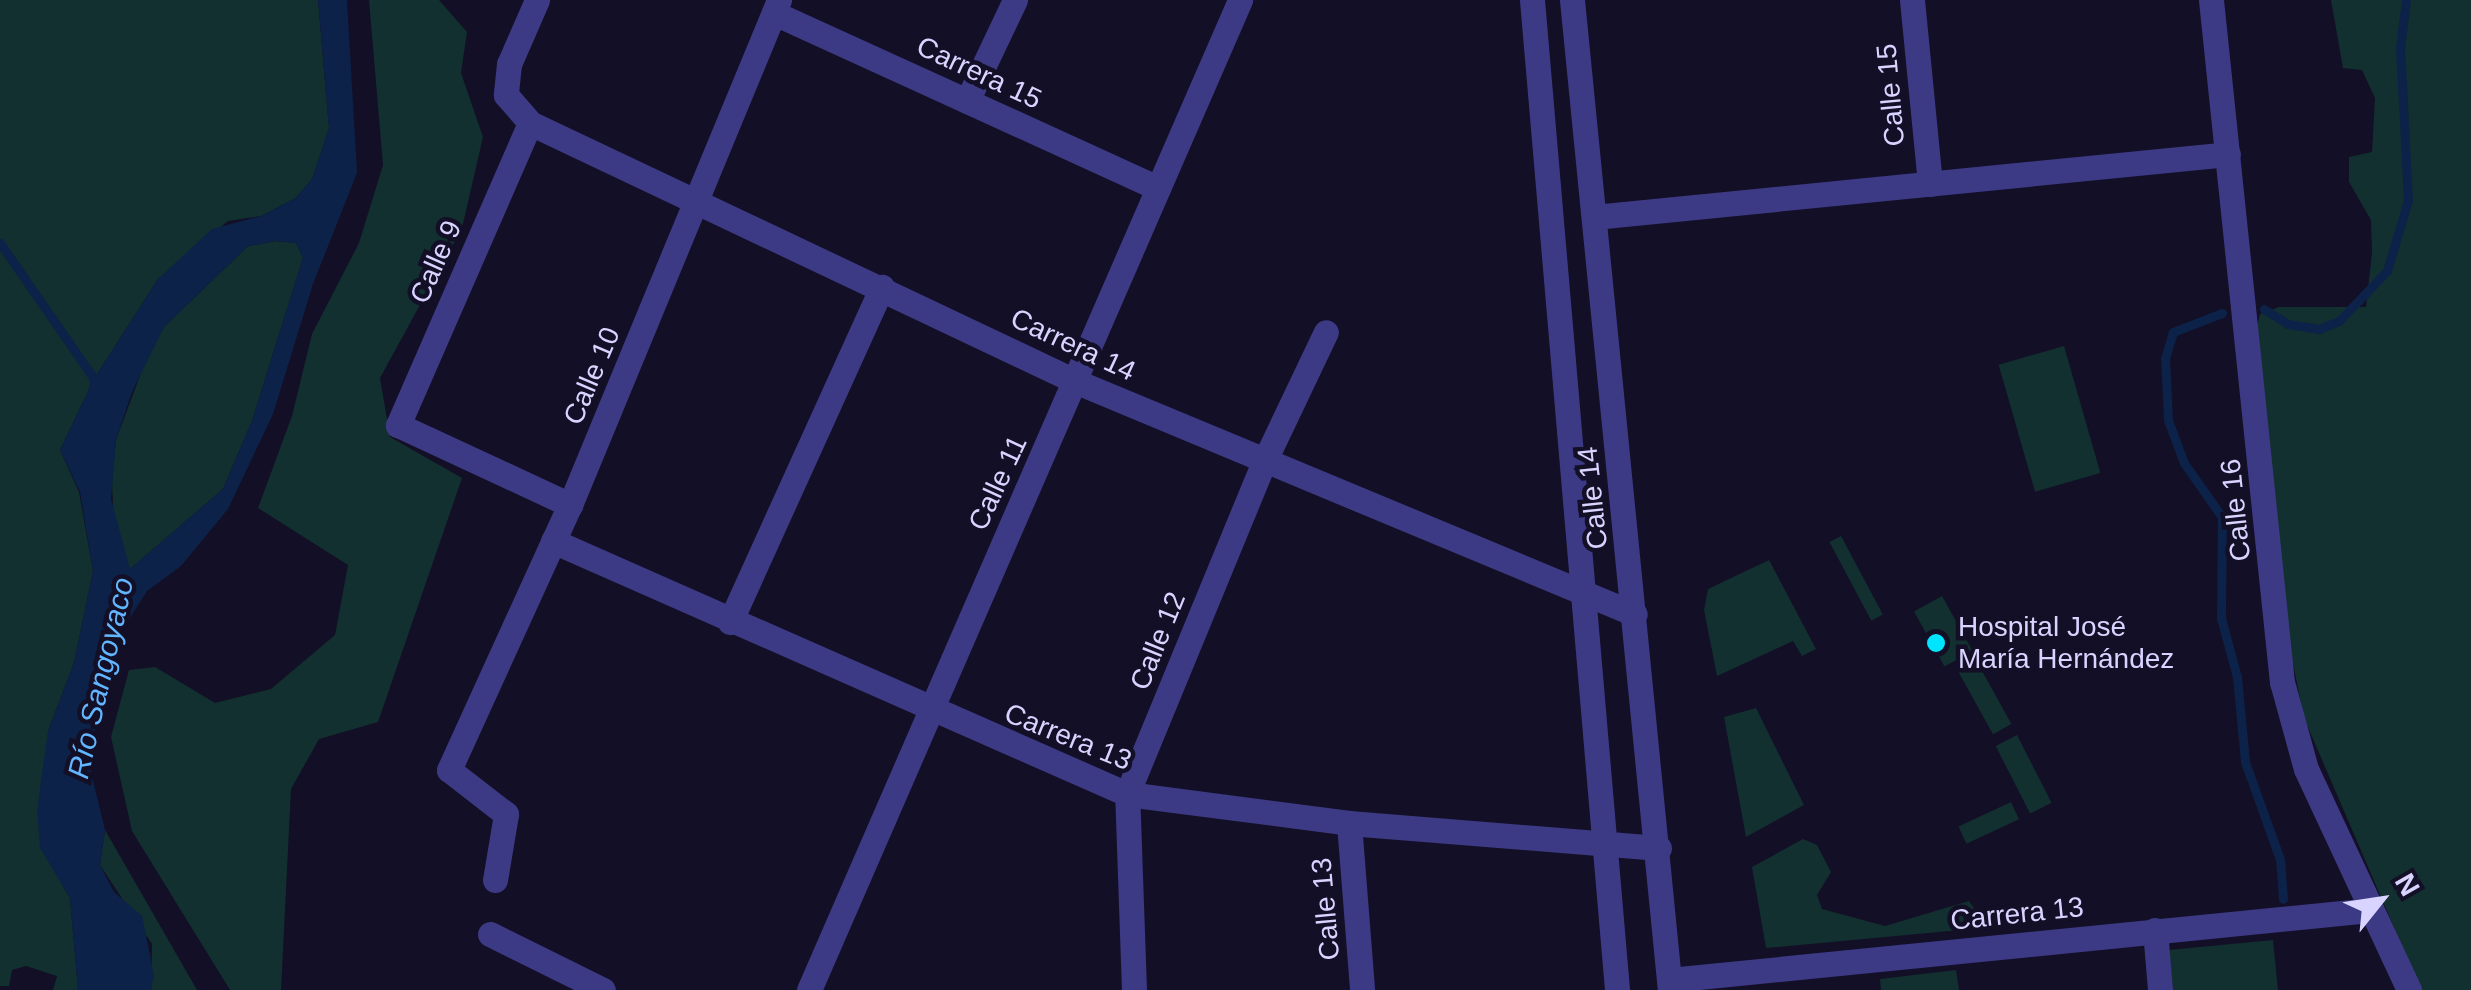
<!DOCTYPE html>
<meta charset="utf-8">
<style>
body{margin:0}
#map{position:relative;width:2471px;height:990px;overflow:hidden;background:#130f26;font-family:Helvetica,sans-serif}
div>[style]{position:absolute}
.green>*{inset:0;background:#12302f;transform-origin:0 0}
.water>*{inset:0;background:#0c2248}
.stream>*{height:9px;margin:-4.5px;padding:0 4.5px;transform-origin:4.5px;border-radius:4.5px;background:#0c2248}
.minor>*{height:25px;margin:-12.5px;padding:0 12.5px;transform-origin:12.5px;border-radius:12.5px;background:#3d3a85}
.dots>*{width:28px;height:28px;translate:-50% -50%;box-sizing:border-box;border:5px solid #130f26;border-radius:50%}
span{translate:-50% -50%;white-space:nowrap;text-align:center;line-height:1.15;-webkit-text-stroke:9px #130f26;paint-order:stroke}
.street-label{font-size:28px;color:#d9d4ff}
.poi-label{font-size:28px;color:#d9d4ff}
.left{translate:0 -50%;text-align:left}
.water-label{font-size:30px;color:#62b6ff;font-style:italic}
.north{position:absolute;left:2331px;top:850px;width:100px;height:100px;-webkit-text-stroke:8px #130f26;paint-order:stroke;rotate:60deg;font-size:28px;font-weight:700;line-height:40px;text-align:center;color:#d9d4ff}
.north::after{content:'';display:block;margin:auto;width:35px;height:45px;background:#d9d4ff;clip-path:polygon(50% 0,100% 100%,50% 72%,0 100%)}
</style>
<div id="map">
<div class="green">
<div style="clip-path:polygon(0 0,318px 0,329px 128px,312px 179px,296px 198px,261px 216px,228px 221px,158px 279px,94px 379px,60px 450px,79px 492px,93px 571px,74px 663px,48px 731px,61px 883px,70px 898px,78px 990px,53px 990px,57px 976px,26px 966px,12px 970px,9px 986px,0 986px)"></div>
<div style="clip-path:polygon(369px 0,439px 0,467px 32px,461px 73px,483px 137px,462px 228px,380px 378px,390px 437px,462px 478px,378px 722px,319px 739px,291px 789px,281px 990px,230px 990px,132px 831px,111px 737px,129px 670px,155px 667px,215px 703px,271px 689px,335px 635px,348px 565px,258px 508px,292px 416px,312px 334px,359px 243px,383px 165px)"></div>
<div style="clip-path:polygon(2331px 0,2471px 0,2471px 990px,2421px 990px,2304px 718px,2288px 638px,2255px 335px,2260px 314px,2279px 307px,2366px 307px,2372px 253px,2371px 220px,2349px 182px,2349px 157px,2372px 152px,2375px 98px,2362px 70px,2343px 68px)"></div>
<div style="clip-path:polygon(276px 241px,296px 243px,303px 258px,252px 421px,223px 489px,129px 570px,114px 529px,112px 482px,116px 440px,148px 354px,164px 327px,248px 246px)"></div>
<div style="left:2064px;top:346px;width:132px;height:68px;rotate:74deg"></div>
<div style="left:1841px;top:536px;width:89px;height:13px;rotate:62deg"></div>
<div style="clip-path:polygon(1769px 560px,1816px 649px,1802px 656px,1793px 641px,1717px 676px,1704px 610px,1708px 589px)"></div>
<div style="left:1942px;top:596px;width:63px;height:32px;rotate:61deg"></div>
<div style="left:1977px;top:662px;width:71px;height:21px;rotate:61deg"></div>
<div style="clip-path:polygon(1756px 708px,1804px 805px,1746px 837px,1724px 717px)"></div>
<div style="left:2017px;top:735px;width:76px;height:24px;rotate:63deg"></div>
<div style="left:2011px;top:802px;width:19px;height:58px;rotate:65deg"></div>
<div style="clip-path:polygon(105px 830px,197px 990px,151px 990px,152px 944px,100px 865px)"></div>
<div style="clip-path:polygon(1803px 839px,1817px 845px,1831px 872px,1817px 895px,1822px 909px,1885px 926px,1969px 901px,1976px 911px,1986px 907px,1992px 927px,1766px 948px,1752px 867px)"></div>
<div style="clip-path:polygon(2273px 940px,2278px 990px,2173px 990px,2169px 950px)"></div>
<div style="clip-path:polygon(1956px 970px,1959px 990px,1881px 990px,1880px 979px)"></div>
</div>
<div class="water">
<div style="clip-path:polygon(evenodd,318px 0,347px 0,357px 173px,313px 284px,273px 414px,228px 509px,181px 566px,147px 591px,119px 635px,105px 674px,89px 764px,105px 830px,100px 865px,114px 892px,142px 916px,154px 975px,151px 990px,78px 990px,70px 898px,40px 848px,37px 810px,48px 731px,74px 663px,93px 571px,80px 492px,60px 450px,94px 379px,158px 279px,212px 229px,261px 216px,296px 198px,312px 179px,329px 128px,318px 0,276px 241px,296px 243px,303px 258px,252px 421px,223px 489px,130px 569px,111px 499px,116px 440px,132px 392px,164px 327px,248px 246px,276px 241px)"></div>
</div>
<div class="stream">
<div style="left:0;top:243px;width:165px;rotate:55.3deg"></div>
<div style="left:94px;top:379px;width:12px;rotate:95deg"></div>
<div style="left:2264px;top:309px;width:28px;rotate:32deg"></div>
<div style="left:2288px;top:324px;width:31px;rotate:9deg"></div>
<div style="left:2319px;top:329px;width:22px;rotate:-22deg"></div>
<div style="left:2339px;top:321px;width:69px;rotate:-46.2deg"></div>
<div style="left:2387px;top:271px;width:74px;rotate:-73.5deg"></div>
<div style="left:2408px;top:200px;width:152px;rotate:-93deg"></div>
<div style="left:2400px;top:48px;width:48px;rotate:-82.9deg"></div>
<div style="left:2222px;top:313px;width:53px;rotate:158.8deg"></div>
<div style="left:2173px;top:332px;width:27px;rotate:107deg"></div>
<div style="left:2165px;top:358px;width:62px;rotate:87.2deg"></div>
<div style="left:2168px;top:420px;width:46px;rotate:69.6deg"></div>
<div style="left:2184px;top:463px;width:66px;rotate:54.9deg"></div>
<div style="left:2222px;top:517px;width:101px;rotate:90.6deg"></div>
<div style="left:2221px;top:618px;width:61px;rotate:74.8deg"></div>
<div style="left:2237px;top:677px;width:85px;rotate:84.6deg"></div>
<div style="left:2245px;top:762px;width:103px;rotate:70.2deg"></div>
<div style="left:2280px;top:859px;width:40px;rotate:85.7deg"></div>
</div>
<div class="minor">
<div style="left:537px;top:0;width:70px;rotate:113.6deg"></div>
<div style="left:509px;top:64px;width:31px;rotate:96deg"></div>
<div style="left:506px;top:95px;width:37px;rotate:49deg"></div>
<div style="left:530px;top:123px;width:605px;rotate:25.34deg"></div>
<div style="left:1077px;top:382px;width:604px;rotate:22.58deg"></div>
<div style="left:1532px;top:0;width:994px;rotate:85.09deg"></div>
<div style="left:1572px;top:0;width:995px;rotate:84.35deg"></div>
<div style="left:1912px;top:0;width:185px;rotate:84.4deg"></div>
<div style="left:2211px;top:0;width:686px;rotate:84.06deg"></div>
<div style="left:2282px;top:682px;width:90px;rotate:74.6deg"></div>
<div style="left:2306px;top:769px;width:244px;rotate:65deg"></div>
<div style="left:774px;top:13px;width:422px;rotate:24.5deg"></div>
<div style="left:967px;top:101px;width:112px;rotate:-64.6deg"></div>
<div style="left:530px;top:123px;width:330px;rotate:113.6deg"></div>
<div style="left:398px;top:425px;width:190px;rotate:24.9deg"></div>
<div style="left:1594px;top:217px;width:637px;rotate:-5.67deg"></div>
<div style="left:553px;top:541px;width:627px;rotate:23.79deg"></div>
<div style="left:1127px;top:794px;width:224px;rotate:7.4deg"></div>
<div style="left:1349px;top:823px;width:311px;rotate:4.6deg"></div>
<div style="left:730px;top:622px;width:368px;rotate:-65.6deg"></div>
<div style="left:1349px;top:823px;width:168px;rotate:85.5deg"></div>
<div style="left:495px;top:880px;width:67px;rotate:-80.5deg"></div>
<div style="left:506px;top:814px;width:72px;rotate:-142.3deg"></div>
<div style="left:449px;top:770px;width:291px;rotate:-65.5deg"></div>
<div style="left:570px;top:505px;width:547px;rotate:-67.52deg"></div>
<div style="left:2155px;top:930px;width:60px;rotate:85.2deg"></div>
<div style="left:490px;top:934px;width:126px;rotate:26.4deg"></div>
<div style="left:1669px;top:980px;width:704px;rotate:-5.7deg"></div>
<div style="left:809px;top:990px;width:1080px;rotate:-66.47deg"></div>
<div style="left:1134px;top:990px;width:196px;rotate:-92deg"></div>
<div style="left:1127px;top:794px;width:357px;rotate:-67.6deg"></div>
<div style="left:1263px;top:464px;width:146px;rotate:-64.5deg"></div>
</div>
<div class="dots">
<div style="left:1936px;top:643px;background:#00e5ff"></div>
</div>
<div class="street-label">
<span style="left:979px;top:73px;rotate:25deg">Carrera 15</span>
<span style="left:1891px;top:95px;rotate:-95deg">Calle 15</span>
<span style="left:436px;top:262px;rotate:-66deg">Calle 9</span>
<span style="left:1073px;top:345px;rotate:25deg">Carrera 14</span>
<span style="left:592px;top:376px;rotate:-67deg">Calle 10</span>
<span style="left:998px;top:483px;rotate:-65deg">Calle 11</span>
<span style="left:1593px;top:498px;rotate:-96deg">Calle 14</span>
<span style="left:2236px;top:510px;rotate:-96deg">Calle 16</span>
<span style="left:1158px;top:641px;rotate:-68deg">Calle 12</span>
<span style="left:1068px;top:737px;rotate:22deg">Carrera 13</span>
<span style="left:1326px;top:909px;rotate:-95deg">Calle 13</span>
<span style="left:2017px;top:914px;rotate:-6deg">Carrera 13</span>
</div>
<div class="poi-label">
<span class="left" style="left:1958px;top:643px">Hospital José<br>María Hernández</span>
</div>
<div class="water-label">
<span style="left:101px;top:678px;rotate:-77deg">Río Sangoyaco</span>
</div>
<div class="north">N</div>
</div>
